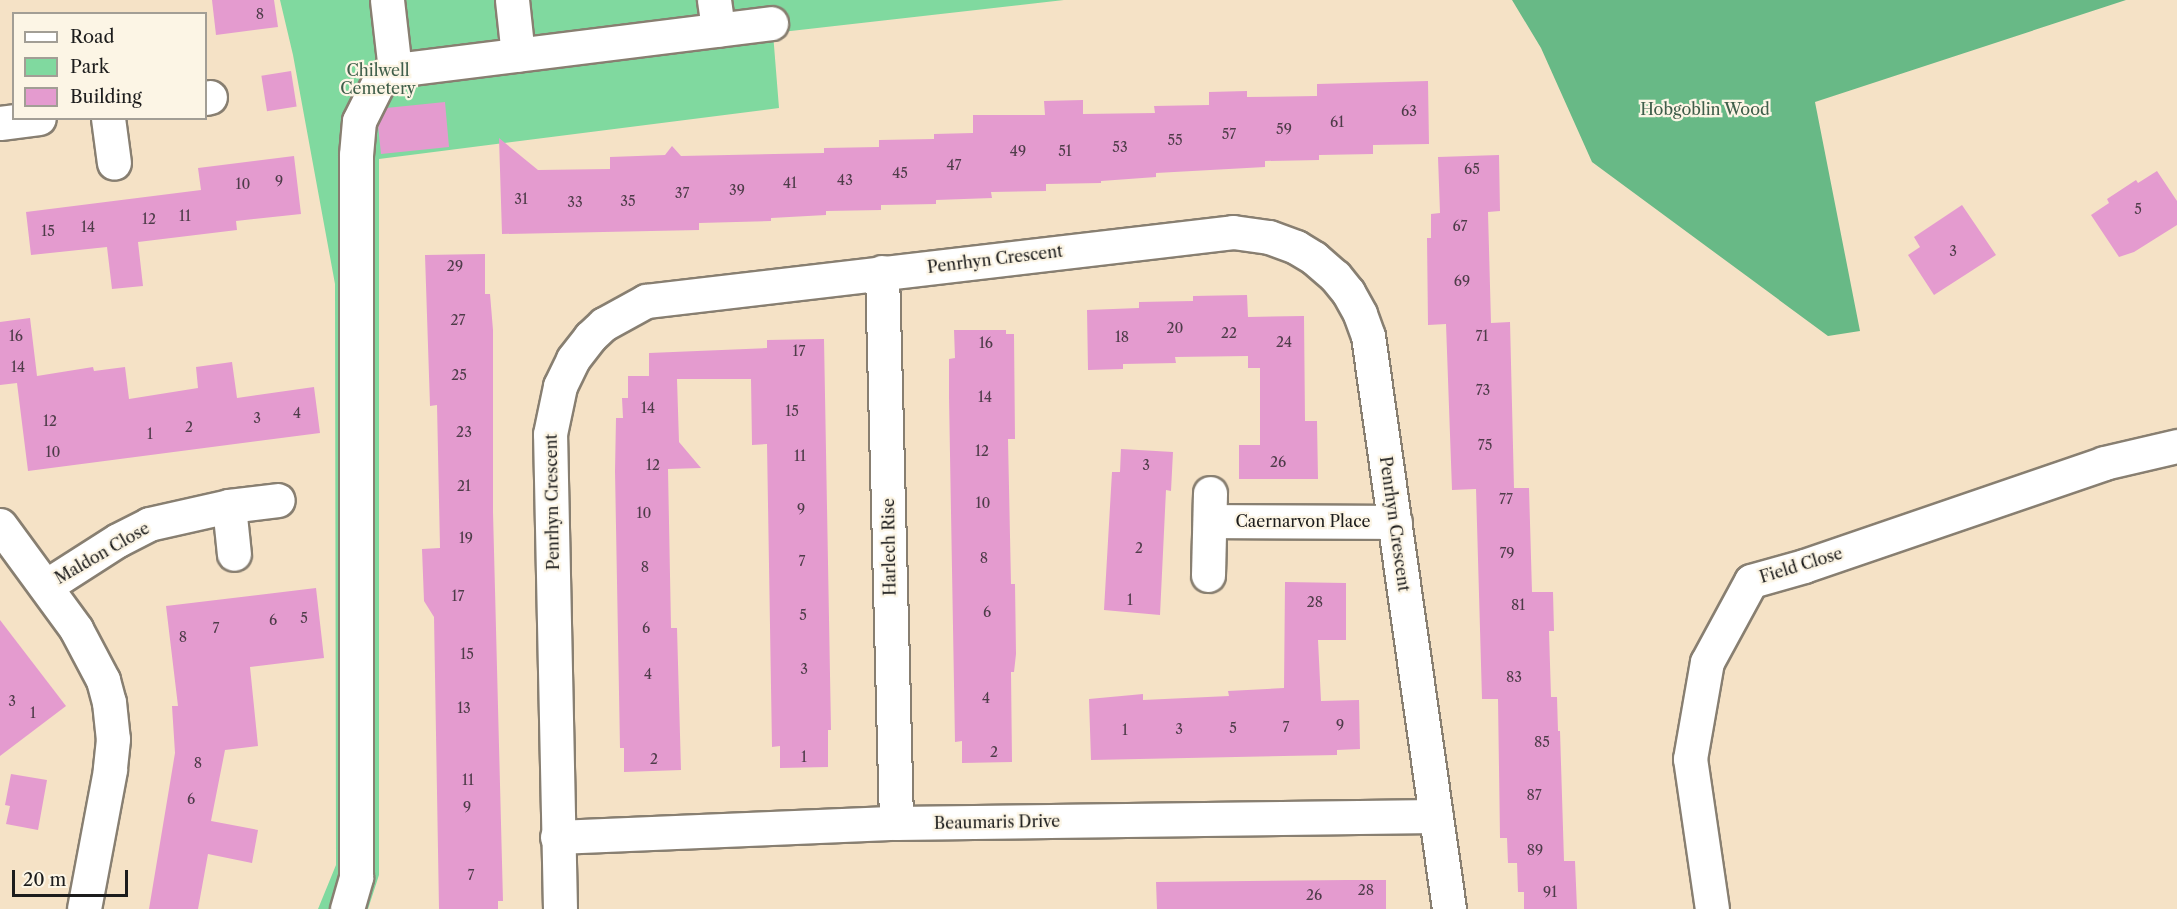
<!DOCTYPE html>
<style>
body{margin:0}
#map{position:relative;width:2177px;height:909px;overflow:hidden;background:#f5e2c6;font-family:"Libre Caslon Text",serif}
div>[style]{position:absolute}
.green>*{inset:0;background:#80d99f}
.forest>*{inset:0;background:#68b986}
.building>*{inset:0;background:#e49bcf;transform-origin:0 0}
.roads{filter:drop-shadow(2px 0 #887f71) drop-shadow(-2px 0 #887f71) drop-shadow(0 2px #887f71) drop-shadow(0 -2px #887f71)}
.minor>*{height:33px;margin:-16.5px;padding:0 16.5px;transform-origin:16.5px;border-radius:16.5px;background:#fff}
span{translate:-50% -50%;white-space:nowrap;text-align:center;line-height:1.15;-webkit-text-stroke:4.5px #fcf5e5;paint-order:stroke}
.number-label{font-size:14px;color:#4e3c49}
.number-label span{-webkit-text-stroke-width:0}
.park-label{font-size:16px;color:#3f5e4a}
.street-label{font-size:16px;color:#1c1c1c}
.legend{position:absolute;left:12px;top:12px;width:195px;height:108px;box-sizing:border-box;background:#fcf5e5;border:2px solid #a29e95;margin:0;padding:8px 10px;list-style:none;font-size:18px;color:#1c1c1c}
.legend li{display:flex;align-items:center;gap:12px;height:30px}
.legend b{width:30px;border:2px solid #a29e95}
.scale{position:absolute;left:12px;top:870px;width:116px;height:27px;box-sizing:border-box;border:3px solid #1c1c1c;border-top:0;padding-left:8px;font-size:18px;line-height:21px;white-space:nowrap;color:#1c1c1c;-webkit-text-stroke:4px #fcf5e5;paint-order:stroke}
</style>
<div id="map">
<div class="green">
<div style="clip-path:polygon(280px 0,1064px 0,773px 33px,779px 108px,379px 159px,379px 875px,368px 909px,318px 909px,336px 865px,335px 284px,293px 55px)"></div>
</div>
<div class="forest">
<div style="clip-path:polygon(1512px 0,2126px 0,1815px 102px,1860px 331px,1828px 336px,1592px 162px,1541px 48px)"></div>
</div>
<div class="building">
<div style="clip-path:polygon(212px 0,274px 0,278px 27px,216px 35px)"></div>
<div style="left:291px;top:71px;width:36px;height:30px;rotate:81deg"></div>
<div style="clip-path:polygon(1428px 81px,1429px 144px,1373px 145px,1373px 154px,1319px 155px,1319px 160px,1265px 161px,1265px 167px,1156px 173px,1156px 177px,1101px 181px,1101px 183px,1046px 184px,1046px 191px,991px 192px,992px 198px,936px 200px,936px 204px,881px 205px,881px 210px,826px 211px,826px 215px,771px 218px,771px 221px,699px 223px,699px 230px,502px 234px,499px 138px,538px 170px,610px 169px,610px 157px,665px 155px,672px 146px,681px 156px,824px 153px,824px 148px,879px 147px,879px 140px,934px 139px,934px 134px,973px 133px,973px 115px,1045px 115px,1044px 101px,1083px 100px,1083px 114px,1155px 113px,1154px 106px,1209px 105px,1209px 92px,1247px 91px,1247px 97px,1317px 96px,1317px 84px)"></div>
<div style="clip-path:polygon(445px 102px,449px 147px,381px 154px,378px 125px,386px 108px)"></div>
<div style="clip-path:polygon(1499px 155px,1500px 211px,1488px 212px,1491px 323px,1510px 322px,1514px 488px,1529px 488px,1532px 592px,1553px 592px,1554px 631px,1549px 631px,1551px 697px,1557px 697px,1558px 731px,1560px 731px,1564px 861px,1575px 861px,1577px 909px,1524px 909px,1524px 892px,1518px 892px,1517px 863px,1508px 863px,1507px 838px,1500px 838px,1498px 699px,1482px 699px,1476px 489px,1452px 490px,1446px 324px,1428px 325px,1427px 238px,1431px 238px,1431px 214px,1440px 213px,1438px 157px)"></div>
<div style="clip-path:polygon(294px 156px,301px 214px,236px 221px,237px 230px,138px 242px,143px 286px,112px 289px,107px 247px,31px 255px,26px 212px,201px 190px,198px 168px)"></div>
<div style="clip-path:polygon(2157px 171px,2177px 201px,2177px 225px,2134px 252px,2119px 257px,2091px 215px,2109px 203px,2107px 199px,2136px 180px,2138px 183px)"></div>
<div style="clip-path:polygon(1962px 205px,1996px 255px,1934px 295px,1908px 255px,1920px 247px,1914px 237px)"></div>
<div style="clip-path:polygon(485px 254px,485px 294px,490px 294px,493px 330px,493px 512px,503px 901px,498px 901px,498px 909px,439px 909px,434px 617px,424px 601px,422px 549px,440px 548px,437px 405px,430px 406px,425px 255px)"></div>
<div style="clip-path:polygon(1247px 295px,1248px 317px,1304px 316px,1305px 421px,1317px 421px,1318px 479px,1239px 479px,1239px 445px,1260px 445px,1260px 368px,1248px 368px,1248px 356px,1175px 357px,1176px 363px,1123px 364px,1123px 369px,1088px 370px,1087px 310px,1139px 308px,1139px 302px,1193px 301px,1193px 296px)"></div>
<div style="clip-path:polygon(30px 318px,37px 376px,93px 367px,94px 371px,125px 367px,129px 399px,198px 388px,196px 367px,232px 362px,237px 398px,314px 387px,320px 433px,28px 471px,17px 383px,0 385px,0 322px)"></div>
<div style="clip-path:polygon(954px 330px,1006px 330px,1006px 334px,1014px 334px,1015px 439px,1008px 439px,1011px 584px,1015px 584px,1016px 654px,1014px 672px,1011px 672px,1012px 762px,962px 763px,962px 741px,955px 742px,949px 397px,949px 359px,955px 358px)"></div>
<div style="clip-path:polygon(824px 339px,831px 730px,828px 730px,828px 767px,780px 768px,780px 746px,772px 747px,767px 444px,752px 445px,751px 379px,677px 379px,679px 442px,701px 468px,668px 469px,671px 628px,677px 628px,681px 770px,624px 772px,624px 748px,620px 748px,615px 471px,616px 418px,623px 418px,622px 398px,628px 398px,628px 376px,649px 376px,649px 353px,767px 348px,767px 340px)"></div>
<div style="clip-path:polygon(1121px 449px,1173px 452px,1171px 491px,1166px 490px,1160px 615px,1104px 610px,1112px 472px,1120px 472px)"></div>
<div style="clip-path:polygon(1285px 582px,1346px 583px,1346px 640px,1318px 640px,1321px 701px,1359px 700px,1360px 749px,1337px 750px,1337px 755px,1091px 760px,1089px 699px,1143px 694px,1143px 700px,1229px 696px,1228px 691px,1284px 688px)"></div>
<div style="clip-path:polygon(316px 588px,324px 658px,250px 667px,258px 746px,225px 750px,211px 821px,258px 830px,252px 863px,208px 854px,198px 909px,149px 909px,175px 753px,172px 706px,178px 706px,166px 606px)"></div>
<div style="clip-path:polygon(0 620px,66px 706px,0 756px)"></div>
<div style="clip-path:polygon(11px 774px,47px 780px,38px 830px,6px 824px,10px 806px,5px 805px)"></div>
<div style="clip-path:polygon(1347px 880px,1386px 880px,1386px 909px,1157px 909px,1156px 882px)"></div>
</div>
<div class="roads">
<div class="minor">
<div style="left:387px;top:0;width:70px;rotate:83.5deg"></div>
<div style="left:512px;top:0;width:55px;rotate:83.8deg"></div>
<div style="left:714px;top:0;width:30px;rotate:82deg"></div>
<div style="left:206px;top:98px;width:4px;rotate:-14deg"></div>
<div style="left:108px;top:118px;width:45px;rotate:82.4deg"></div>
<div style="left:0;top:123px;width:39px;rotate:-7deg"></div>
<div style="left:882px;top:272px;width:551px;rotate:88.54deg"></div>
<div style="left:229px;top:506px;width:48px;rotate:84.1deg"></div>
<div style="left:1210px;top:521px;width:185px;rotate:0.3deg"></div>
<div style="left:0;top:525px;width:129px;rotate:53.8deg"></div>
<div style="left:76px;top:629px;width:58px;rotate:62.1deg"></div>
<div style="left:103px;top:680px;width:23px;rotate:75deg"></div>
<div style="left:109px;top:702px;width:37px;rotate:84deg"></div>
<div style="left:113px;top:739px;width:31px;rotate:96deg"></div>
<div style="left:110px;top:770px;width:141px;rotate:100.6deg"></div>
<div style="left:1208px;top:575px;width:82px;rotate:-88.6deg"></div>
<div style="left:46px;top:586px;width:85px;rotate:-32.6deg"></div>
<div style="left:118px;top:540px;width:35px;rotate:-27deg"></div>
<div style="left:149px;top:524px;width:82px;rotate:-12.7deg"></div>
<div style="left:229px;top:506px;width:49px;rotate:-7deg"></div>
<div style="left:557px;top:837px;width:339px;rotate:-2.4deg"></div>
<div style="left:896px;top:823px;width:540px;rotate:-0.74deg"></div>
<div style="left:347px;top:909px;width:33px;rotate:-74deg"></div>
<div style="left:356px;top:877px;width:722px;rotate:-90deg"></div>
<div style="left:356px;top:155px;width:34px;rotate:-85deg"></div>
<div style="left:359px;top:121px;width:47px;rotate:-63.4deg"></div>
<div style="left:380px;top:79px;width:17px;rotate:-31deg"></div>
<div style="left:395px;top:70px;width:379px;rotate:-7.1deg"></div>
<div style="left:560px;top:909px;width:475px;rotate:-91.2deg"></div>
<div style="left:550px;top:434px;width:49px;rotate:-78.2deg"></div>
<div style="left:560px;top:386px;width:30px;rotate:-64deg"></div>
<div style="left:573px;top:359px;width:28px;rotate:-52deg"></div>
<div style="left:590px;top:337px;width:19px;rotate:-43deg"></div>
<div style="left:604px;top:324px;width:48px;rotate:-28.7deg"></div>
<div style="left:646px;top:301px;width:591px;rotate:-6.7deg"></div>
<div style="left:1233px;top:232px;width:36px;rotate:8deg"></div>
<div style="left:1269px;top:237px;width:29px;rotate:20deg"></div>
<div style="left:1296px;top:247px;width:21px;rotate:31deg"></div>
<div style="left:1314px;top:258px;width:28px;rotate:41deg"></div>
<div style="left:1335px;top:276px;width:21px;rotate:51deg"></div>
<div style="left:1348px;top:292px;width:25px;rotate:61deg"></div>
<div style="left:1360px;top:314px;width:23px;rotate:70deg"></div>
<div style="left:1368px;top:336px;width:579px;rotate:81.95deg"></div>
<div style="left:1712px;top:909px;width:152px;rotate:-98.3deg"></div>
<div style="left:1690px;top:759px;width:98px;rotate:-80.1deg"></div>
<div style="left:1707px;top:662px;width:92px;rotate:-61.5deg"></div>
<div style="left:1751px;top:581px;width:55px;rotate:-15.8deg"></div>
<div style="left:1804px;top:566px;width:317px;rotate:-18.9deg"></div>
<div style="left:2104px;top:463px;width:75px;rotate:-13.1deg"></div>
</div>
</div>
<div class="number-label">
<span style="left:260px;top:14px">8</span>
<span style="left:1409px;top:111px">63</span>
<span style="left:1337px;top:122px">61</span>
<span style="left:1284px;top:129px">59</span>
<span style="left:1229px;top:134px">57</span>
<span style="left:1175px;top:140px">55</span>
<span style="left:1120px;top:147px">53</span>
<span style="left:1018px;top:151px">49</span>
<span style="left:1065px;top:151px">51</span>
<span style="left:954px;top:165px">47</span>
<span style="left:1472px;top:169px">65</span>
<span style="left:900px;top:173px">45</span>
<span style="left:845px;top:180px">43</span>
<span style="left:279px;top:181px">9</span>
<span style="left:790px;top:183px">41</span>
<span style="left:243px;top:184px">10</span>
<span style="left:737px;top:190px">39</span>
<span style="left:682px;top:193px">37</span>
<span style="left:521px;top:199px">31</span>
<span style="left:628px;top:201px">35</span>
<span style="left:575px;top:202px">33</span>
<span style="left:2138px;top:209px">5</span>
<span style="left:185px;top:216px">11</span>
<span style="left:149px;top:219px">12</span>
<span style="left:1460px;top:226px">67</span>
<span style="left:88px;top:227px">14</span>
<span style="left:48px;top:231px">15</span>
<span style="left:1953px;top:251px">3</span>
<span style="left:455px;top:266px">29</span>
<span style="left:1462px;top:281px">69</span>
<span style="left:458px;top:320px">27</span>
<span style="left:1175px;top:328px">20</span>
<span style="left:1229px;top:333px">22</span>
<span style="left:16px;top:336px">16</span>
<span style="left:1482px;top:336px">71</span>
<span style="left:1122px;top:337px">18</span>
<span style="left:1284px;top:342px">24</span>
<span style="left:986px;top:343px">16</span>
<span style="left:799px;top:351px">17</span>
<span style="left:18px;top:367px">14</span>
<span style="left:459px;top:375px">25</span>
<span style="left:1483px;top:390px">73</span>
<span style="left:985px;top:397px">14</span>
<span style="left:648px;top:408px">14</span>
<span style="left:792px;top:411px">15</span>
<span style="left:297px;top:413px">4</span>
<span style="left:257px;top:418px">3</span>
<span style="left:50px;top:421px">12</span>
<span style="left:189px;top:427px">2</span>
<span style="left:464px;top:432px">23</span>
<span style="left:150px;top:434px">1</span>
<span style="left:1485px;top:445px">75</span>
<span style="left:982px;top:451px">12</span>
<span style="left:53px;top:452px">10</span>
<span style="left:800px;top:456px">11</span>
<span style="left:1278px;top:462px">26</span>
<span style="left:653px;top:465px">12</span>
<span style="left:1146px;top:465px">3</span>
<span style="left:464px;top:486px">21</span>
<span style="left:1506px;top:499px">77</span>
<span style="left:983px;top:503px">10</span>
<span style="left:801px;top:509px">9</span>
<span style="left:644px;top:513px">10</span>
<span style="left:466px;top:538px">19</span>
<span style="left:1139px;top:548px">2</span>
<span style="left:1507px;top:553px">79</span>
<span style="left:984px;top:558px">8</span>
<span style="left:802px;top:561px">7</span>
<span style="left:645px;top:567px">8</span>
<span style="left:458px;top:596px">17</span>
<span style="left:1130px;top:600px">1</span>
<span style="left:1315px;top:602px">28</span>
<span style="left:1518px;top:605px">81</span>
<span style="left:987px;top:612px">6</span>
<span style="left:803px;top:615px">5</span>
<span style="left:304px;top:618px">5</span>
<span style="left:273px;top:620px">6</span>
<span style="left:216px;top:628px">7</span>
<span style="left:646px;top:628px">6</span>
<span style="left:183px;top:637px">8</span>
<span style="left:467px;top:654px">15</span>
<span style="left:804px;top:669px">3</span>
<span style="left:648px;top:674px">4</span>
<span style="left:1514px;top:677px">83</span>
<span style="left:986px;top:698px">4</span>
<span style="left:12px;top:701px">3</span>
<span style="left:464px;top:708px">13</span>
<span style="left:33px;top:713px">1</span>
<span style="left:1340px;top:725px">9</span>
<span style="left:1286px;top:727px">7</span>
<span style="left:1233px;top:728px">5</span>
<span style="left:1179px;top:729px">3</span>
<span style="left:1125px;top:730px">1</span>
<span style="left:1542px;top:742px">85</span>
<span style="left:994px;top:752px">2</span>
<span style="left:804px;top:757px">1</span>
<span style="left:654px;top:759px">2</span>
<span style="left:198px;top:763px">8</span>
<span style="left:468px;top:780px">11</span>
<span style="left:1534px;top:795px">87</span>
<span style="left:191px;top:799px">6</span>
<span style="left:467px;top:807px">9</span>
<span style="left:1535px;top:850px">89</span>
<span style="left:471px;top:875px">7</span>
<span style="left:1366px;top:890px">28</span>
<span style="left:1550px;top:892px">91</span>
<span style="left:1314px;top:895px">26</span>
</div>
<div class="park-label">
<span style="left:378px;top:79px">Chilwell<br>Cemetery</span>
<span style="left:1705px;top:109px">Hobgoblin Wood</span>
</div>
<div class="street-label">
<span style="left:995px;top:259px;rotate:-7deg">Penrhyn Crescent</span>
<span style="left:552px;top:502px;rotate:-91deg">Penrhyn Crescent</span>
<span style="left:1303px;top:521px">Caernarvon Place</span>
<span style="left:1395px;top:524px;rotate:82deg">Penrhyn Crescent</span>
<span style="left:889px;top:547px;rotate:-91deg">Harlech Rise</span>
<span style="left:102px;top:553px;rotate:-30deg">Maldon Close</span>
<span style="left:1801px;top:565px;rotate:-17deg">Field Close</span>
<span style="left:997px;top:822px;rotate:-1deg">Beaumaris Drive</span>
</div>
<ul class="legend">
<li><b style="height:8px;background:#fff"></b>Road</li>
<li><b style="height:16px;background:#80d99f"></b>Park</li>
<li><b style="height:16px;background:#e49bcf"></b>Building</li>
</ul>
<div class="scale">20 m</div>
</div>
